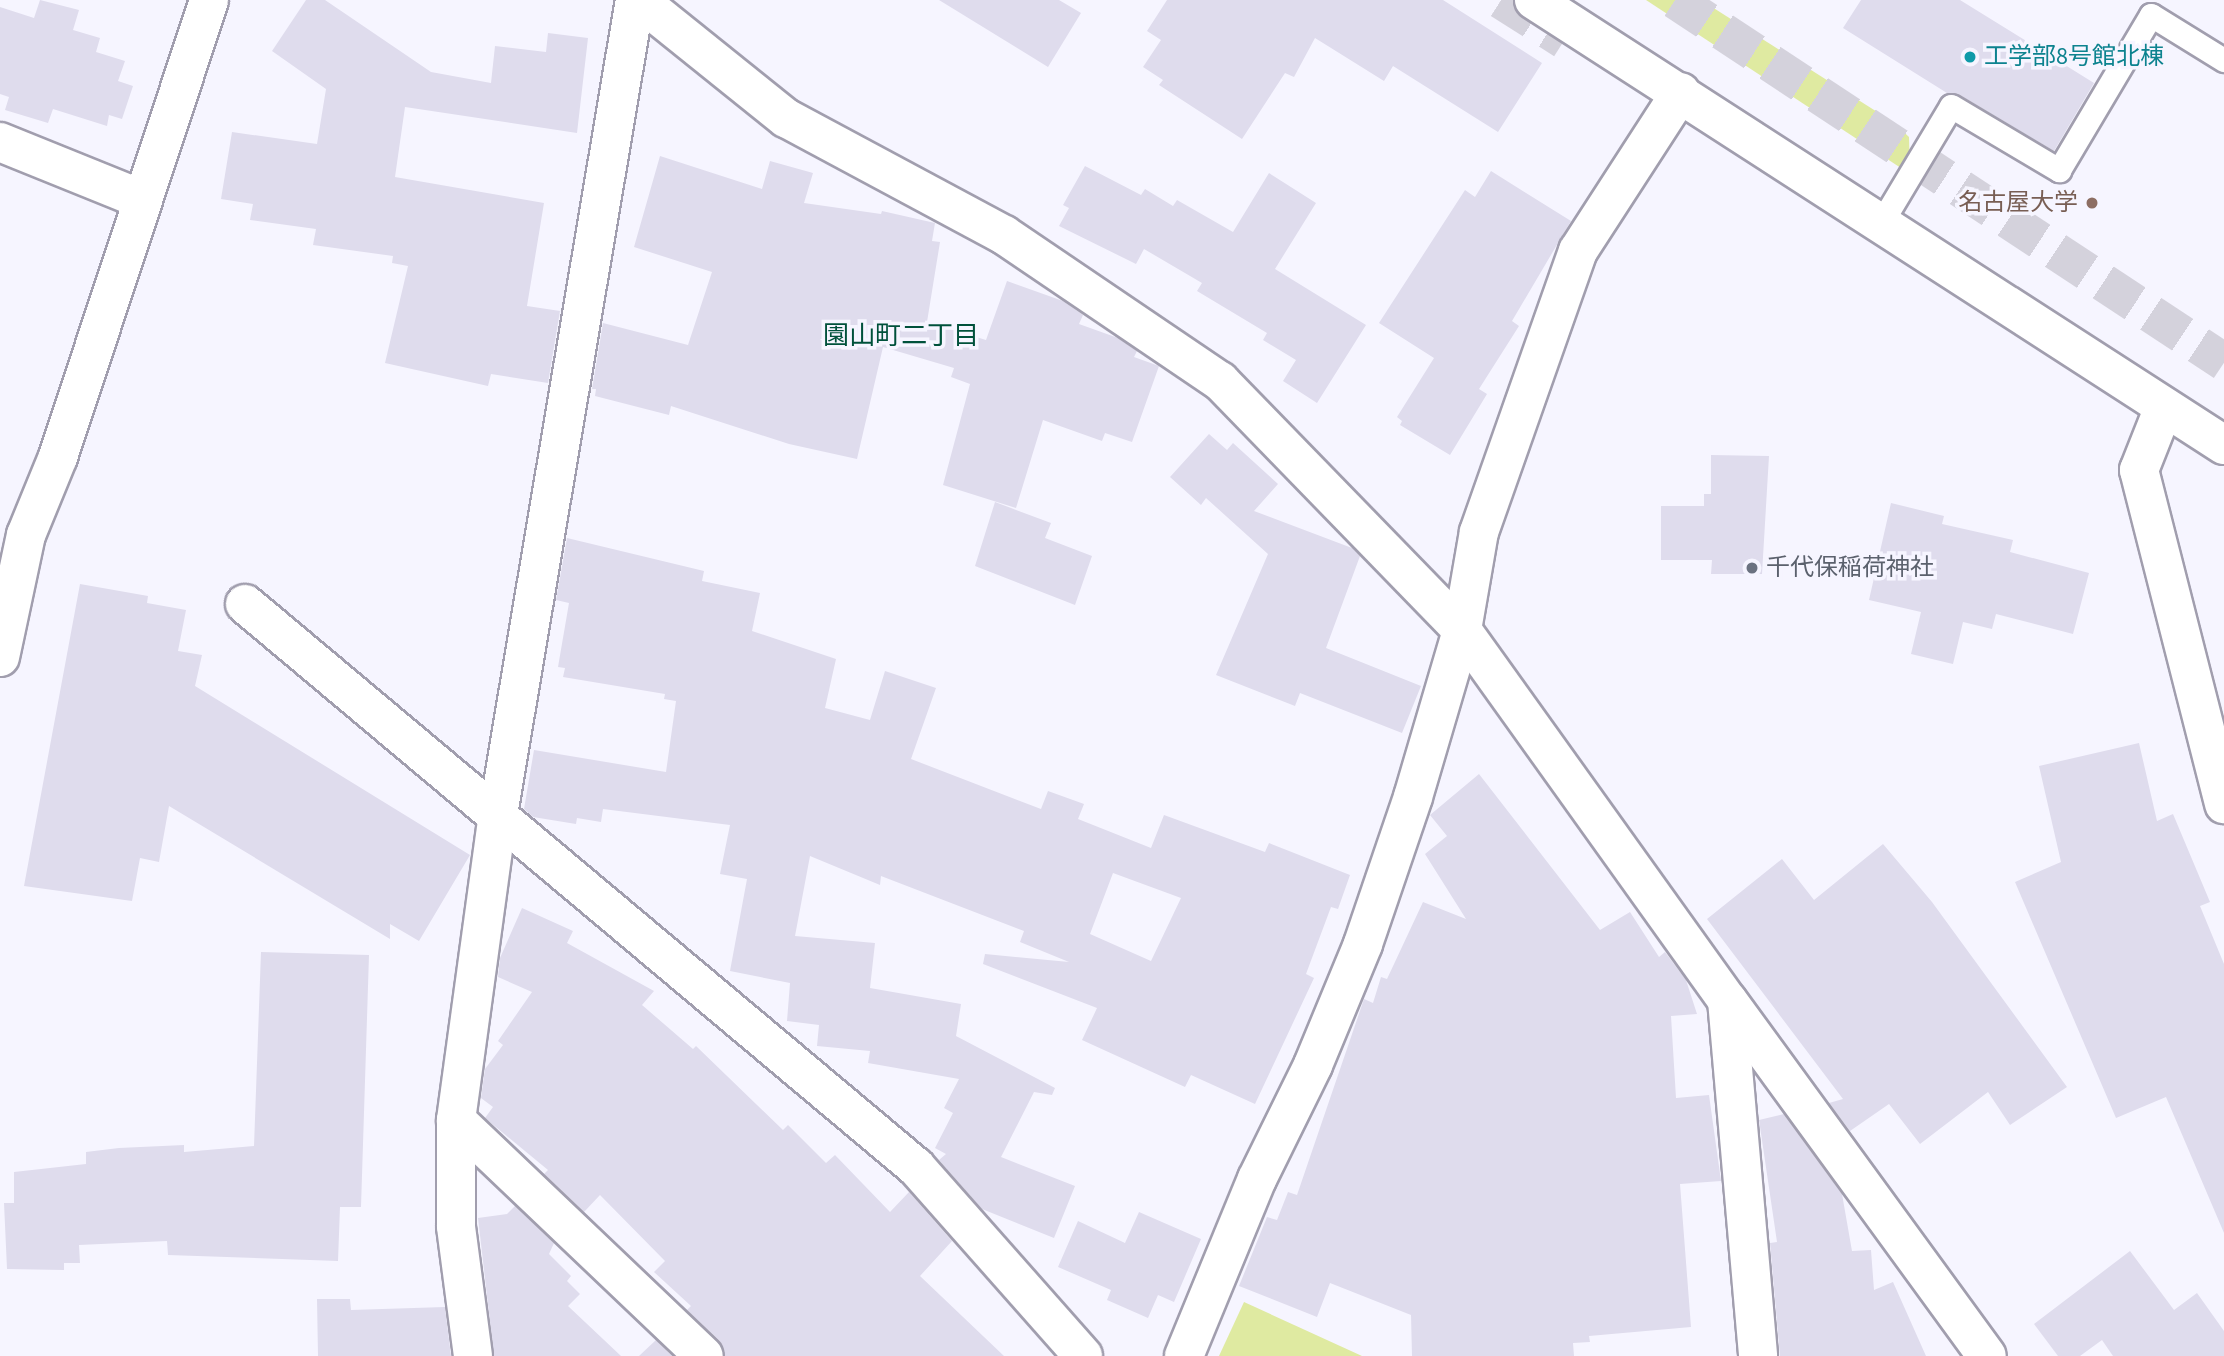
<!DOCTYPE html>
<meta charset="utf-8">
<style>
body{margin:0}
#map{position:relative;width:2224px;height:1356px;overflow:hidden;background:#f6f5ff;font-family:"Source Sans 3","Noto Sans JP",sans-serif}
div>[style]{position:absolute}
.green>*{inset:0;background:#dfeaa1}
.building>*{inset:0;background:#dfdced}
.motorway-tunnel>*{height:38px;margin-top:-19px;transform-origin:0;background:repeating-linear-gradient(90deg,#d4d2dc 0 38px,transparent 0 57px)}
.roads{filter:drop-shadow(2px 0 #a19eae) drop-shadow(-2px 0 #a19eae) drop-shadow(0 2px #a19eae) drop-shadow(0 -2px #a19eae)}
.service>*{height:23px;margin:-11.5px;padding:0 11.5px;transform-origin:11.5px;border-radius:11.5px;background:#fff}
.minor>*{height:38px;margin:-19px;padding:0 19px;transform-origin:19px;border-radius:19px;background:#fff}
.tertiary>*{height:38px;margin:-19px;padding:0 19px;transform-origin:19px;border-radius:19px;background:#fff}
.dots>*{width:19px;height:19px;translate:-50% -50%;box-sizing:border-box;border:4px solid #f6f5ff;border-radius:50%}
span{translate:-50% -50%;white-space:nowrap;text-align:center;line-height:1.15;-webkit-text-stroke:7px #f6f5ff;paint-order:stroke}
.culture-label{font-size:24px;color:#0d838f}
.left{translate:0 -50%;text-align:left}
.education-label{font-size:24px;color:#785e54}
.right{translate:-100% -50%;text-align:right}
.worship-label{font-size:24px;color:#5b616d}
.neighbourhood-label{font-size:26px;color:#00513b}
</style>
<div id="map">
<div class="green">
<div style="clip-path:polygon(1646px 0,1701px 0,1893px 122px,1909px 137px,1910px 174px)"></div>
<div style="clip-path:polygon(1244px 1302px,1362px 1356px,1219px 1356px)"></div>
</div>
<div class="building">
<div style="clip-path:polygon(40px 0,79px 10px,73px 30px,100px 38px,96px 52px,125px 61px,118px 81px,133px 86px,122px 119px,109px 115px,107px 126px,53px 109px,48px 123px,5px 110px,9px 97px,0 94px,0 7px,34px 18px)"></div>
<div style="clip-path:polygon(306px 0,325px 0,431px 72px,491px 83px,495px 46px,546px 52px,548px 33px,588px 38px,577px 133px,405px 107px,395px 177px,544px 203px,527px 306px,560px 311px,548px 383px,491px 374px,488px 386px,385px 363px,408px 266px,392px 263px,393px 256px,313px 245px,316px 229px,250px 220px,253px 204px,221px 199px,232px 132px,317px 144px,326px 89px,272px 51px)"></div>
<div style="clip-path:polygon(939px 0,1059px 0,1081px 13px,1048px 67px)"></div>
<div style="clip-path:polygon(1167px 0,1443px 0,1542px 63px,1498px 132px,1393px 66px,1384px 81px,1315px 38px,1294px 77px,1285px 73px,1242px 139px,1159px 85px,1163px 80px,1143px 67px,1161px 40px,1147px 31px)"></div>
<div style="clip-path:polygon(1861px 0,1960px 0,2094px 83px,2054px 151px,1958px 94px,1947px 93px,1843px 28px)"></div>
<div style="clip-path:polygon(660px 156px,762px 189px,770px 161px,813px 173px,804px 203px,881px 214px,882px 211px,935px 223px,932px 241px,940px 242px,927px 322px,986px 340px,1007px 281px,1063px 301px,1083px 315px,1079px 324px,1118px 338px,1137px 351px,1134px 357px,1159px 366px,1132px 442px,1105px 433px,1102px 441px,1043px 420px,1016px 508px,943px 485px,970px 384px,951px 377px,954px 368px,883px 347px,857px 459px,789px 444px,671px 406px,669px 415px,595px 396px,596px 389px,592px 389px,603px 323px,688px 345px,712px 272px,634px 247px)"></div>
<div style="clip-path:polygon(1085px 166px,1141px 195px,1145px 189px,1173px 206px,1177px 200px,1233px 232px,1269px 173px,1316px 203px,1275px 269px,1366px 325px,1317px 403px,1283px 381px,1296px 360px,1263px 340px,1267px 333px,1197px 291px,1202px 283px,1144px 249px,1136px 264px,1059px 226px,1069px 208px,1063px 205px)"></div>
<div style="clip-path:polygon(1491px 171px,1571px 221px,1512px 321px,1519px 326px,1479px 389px,1487px 394px,1450px 455px,1400px 425px,1402px 421px,1397px 417px,1434px 358px,1379px 323px,1465px 190px,1475px 197px)"></div>
<div style="clip-path:polygon(1209px 434px,1227px 450px,1233px 443px,1278px 484px,1254px 511px,1352px 548px,1360px 556px,1326px 648px,1421px 686px,1402px 733px,1300px 693px,1295px 706px,1216px 675px,1268px 554px,1206px 498px,1201px 505px,1170px 477px)"></div>
<div style="clip-path:polygon(1711px 455px,1769px 456px,1762px 574px,1711px 574px,1712px 560px,1661px 560px,1661px 506px,1704px 506px,1704px 494px,1711px 494px)"></div>
<div style="clip-path:polygon(995px 502px,1051px 523px,1045px 538px,1092px 556px,1075px 605px,975px 566px)"></div>
<div style="clip-path:polygon(1891px 503px,1944px 516px,1942px 524px,2013px 540px,2010px 552px,2089px 573px,2073px 634px,1996px 614px,1992px 629px,1963px 622px,1953px 664px,1911px 654px,1921px 612px,1869px 600px)"></div>
<div style="clip-path:polygon(evenodd,567px 538px,704px 571px,702px 581px,760px 593px,752px 631px,836px 659px,825px 708px,870px 720px,885px 671px,936px 688px,911px 759px,1041px 809px,1048px 791px,1084px 804px,1078px 819px,1151px 848px,1164px 815px,1265px 852px,1269px 843px,1350px 875px,1338px 909px,1331px 907px,1306px 974px,1314px 978px,1255px 1104px,1191px 1075px,1185px 1087px,1082px 1040px,1097px 1008px,983px 964px,985px 954px,1069px 962px,1020px 942px,1024px 931px,881px 876px,880px 885px,810px 856px,795px 936px,875px 943px,870px 988px,961px 1004px,956px 1036px,1055px 1088px,1052px 1095px,1034px 1092px,1001px 1157px,1075px 1186px,1054px 1238px,982px 1209px,939px 1160px,946px 1154px,935px 1148px,953px 1113px,944px 1108px,959px 1079px,868px 1063px,870px 1051px,817px 1046px,819px 1025px,787px 1021px,790px 983px,730px 971px,747px 879px,720px 874px,730px 825px,603px 809px,601px 822px,577px 818px,576px 824px,533px 817px,524px 809px,534px 750px,666px 772px,676px 701px,664px 699px,665px 694px,563px 677px,565px 668px,558px 667px,569px 603px,556px 600px,567px 538px,1113px 873px,1181px 898px,1151px 961px,1090px 934px,1113px 873px)"></div>
<div style="clip-path:polygon(80px 584px,148px 596px,147px 603px,186px 610px,178px 651px,202px 655px,195px 686px,470px 855px,419px 941px,390px 924px,390px 939px,169px 806px,159px 862px,140px 858px,132px 901px,24px 886px)"></div>
<div style="clip-path:polygon(2139px 743px,2157px 821px,2173px 814px,2210px 902px,2200px 906px,2224px 964px,2224px 1233px,2166px 1097px,2116px 1118px,2015px 882px,2061px 862px,2039px 766px)"></div>
<div style="clip-path:polygon(1479px 774px,1600px 930px,1630px 912px,1659px 957px,1665px 952px,1686px 980px,1697px 1014px,1671px 1016px,1676px 1098px,1709px 1095px,1721px 1181px,1680px 1184px,1691px 1327px,1589px 1336px,1590px 1342px,1573px 1343px,1574px 1356px,1412px 1356px,1411px 1315px,1330px 1283px,1317px 1317px,1239px 1286px,1267px 1217px,1277px 1220px,1288px 1192px,1297px 1195px,1364px 999px,1373px 1003px,1381px 977px,1387px 979px,1423px 902px,1466px 919px,1425px 854px,1447px 836px,1430px 815px)"></div>
<div style="clip-path:polygon(1883px 844px,1932px 902px,2067px 1087px,2010px 1125px,1988px 1092px,1920px 1144px,1889px 1104px,1850px 1131px,1829px 1103px,1843px 1099px,1707px 919px,1782px 859px,1814px 900px)"></div>
<div style="clip-path:polygon(522px 908px,573px 931px,567px 943px,654px 991px,642px 1005px,693px 1049px,696px 1046px,783px 1130px,788px 1125px,826px 1163px,835px 1155px,890px 1212px,909px 1192px,952px 1241px,920px 1276px,1004px 1356px,725px 1356px,719px 1340px,687px 1310px,691px 1306px,654px 1272px,665px 1261px,600px 1195px,584px 1212px,544px 1174px,548px 1170px,485px 1118px,493px 1107px,481px 1098px,485px 1069px,503px 1045px,498px 1041px,532px 992px,498px 977px,500px 958px)"></div>
<div style="clip-path:polygon(261px 952px,369px 955px,361px 1207px,340px 1207px,338px 1261px,168px 1255px,167px 1241px,79px 1245px,80px 1263px,64px 1263px,64px 1270px,7px 1269px,4px 1203px,14px 1203px,14px 1172px,86px 1164px,86px 1152px,119px 1148px,184px 1145px,184px 1152px,254px 1146px)"></div>
<div style="clip-path:polygon(1784px 1114px,1842px 1194px,1852px 1251px,1871px 1250px,1874px 1290px,1893px 1282px,1926px 1356px,1780px 1356px,1770px 1243px,1777px 1242px,1759px 1120px)"></div>
<div style="clip-path:polygon(515px 1206px,554px 1243px,549px 1254px,571px 1276px,567px 1281px,580px 1294px,568px 1306px,621px 1356px,494px 1356px,478px 1218px,507px 1214px)"></div>
<div style="clip-path:polygon(1139px 1212px,1201px 1239px,1174px 1302px,1158px 1295px,1148px 1318px,1107px 1300px,1111px 1290px,1058px 1267px,1078px 1221px,1125px 1243px)"></div>
<div style="clip-path:polygon(2130px 1251px,2174px 1310px,2197px 1293px,2224px 1331px,2224px 1356px,2113px 1356px,2102px 1340px,2080px 1356px,2058px 1356px,2034px 1324px)"></div>
<div style="clip-path:polygon(317px 1299px,350px 1299px,351px 1310px,445px 1307px,451px 1356px,318px 1356px)"></div>
<div style="clip-path:polygon(656px 1340px,672px 1356px,639px 1356px)"></div>
</div>
<div class="motorway-tunnel">
<div style="left:1501px;top:0;width:75px;rotate:32.4deg"></div>
<div style="left:1675px;top:0;width:658px;rotate:33.4deg"></div>
</div>
<div class="roads">
<div class="service">
<div style="left:1881px;top:223px;width:136px;rotate:-59.1deg"></div>
<div style="left:1951px;top:106px;width:126px;rotate:30.7deg"></div>
<div style="left:2059px;top:170px;width:180px;rotate:-59.3deg"></div>
<div style="left:2151px;top:15px;width:86px;rotate:31.7deg"></div>
</div>
<div class="minor">
<div style="left:639px;top:0;width:189px;rotate:38.8deg"></div>
<div style="left:786px;top:118px;width:247px;rotate:28.2deg"></div>
<div style="left:1004px;top:235px;width:261px;rotate:34.1deg"></div>
<div style="left:1220px;top:381px;width:347px;rotate:45.8deg"></div>
<div style="left:1462px;top:630px;width:455px;rotate:54.4deg"></div>
<div style="left:1727px;top:1000px;width:357px;rotate:85deg"></div>
<div style="left:0;top:142px;width:152px;rotate:22deg"></div>
<div style="left:2164px;top:407px;width:68px;rotate:111.6deg"></div>
<div style="left:2139px;top:470px;width:345px;rotate:75.7deg"></div>
<div style="left:245px;top:604px;width:876px;rotate:40deg"></div>
<div style="left:916px;top:1167px;width:252px;rotate:48.5deg"></div>
<div style="left:1728px;top:1001px;width:439px;rotate:53.9deg"></div>
<div style="left:456px;top:1120px;width:342px;rotate:43.6deg"></div>
<div style="left:473px;top:1356px;width:131px;rotate:-97.5deg"></div>
<div style="left:456px;top:1226px;width:106px;rotate:-90deg"></div>
<div style="left:456px;top:1120px;width:309px;rotate:-82.2deg"></div>
<div style="left:498px;top:814px;width:825px;rotate:-80.45deg"></div>
<div style="left:1184px;top:1356px;width:191px;rotate:-67.6deg"></div>
<div style="left:1257px;top:1179px;width:127px;rotate:-63.8deg"></div>
<div style="left:1313px;top:1065px;width:131px;rotate:-67.5deg"></div>
<div style="left:1363px;top:944px;width:155px;rotate:-71.2deg"></div>
<div style="left:1413px;top:797px;width:174px;rotate:-73.6deg"></div>
<div style="left:1462px;top:630px;width:99px;rotate:-80.2deg"></div>
<div style="left:1479px;top:532px;width:298px;rotate:-70.6deg"></div>
<div style="left:1578px;top:251px;width:189px;rotate:-57.1deg"></div>
</div>
<div class="tertiary">
<div style="left:1534px;top:0;width:821px;rotate:32.82deg"></div>
<div style="left:0;top:657px;width:125px;rotate:-78deg"></div>
<div style="left:26px;top:535px;width:84px;rotate:-67.7deg"></div>
<div style="left:58px;top:457px;width:481px;rotate:-71.7deg"></div>
</div>
</div>
<div class="dots">
<div style="left:1970px;top:57px;background:#0f9aa8"></div>
<div style="left:2092px;top:203px;background:#8d6e63"></div>
<div style="left:1752px;top:568px;background:#6b7280"></div>
</div>
<div class="culture-label">
<span class="left" style="left:1984px;top:57px">工学部8号館北棟</span>
</div>
<div class="education-label">
<span class="right" style="left:2078px;top:203px">名古屋大学</span>
</div>
<div class="worship-label">
<span class="left" style="left:1766px;top:568px">千代保稲荷神社</span>
</div>
<div class="neighbourhood-label">
<span style="left:901px;top:336px">園山町二丁目</span>
</div>
</div>
